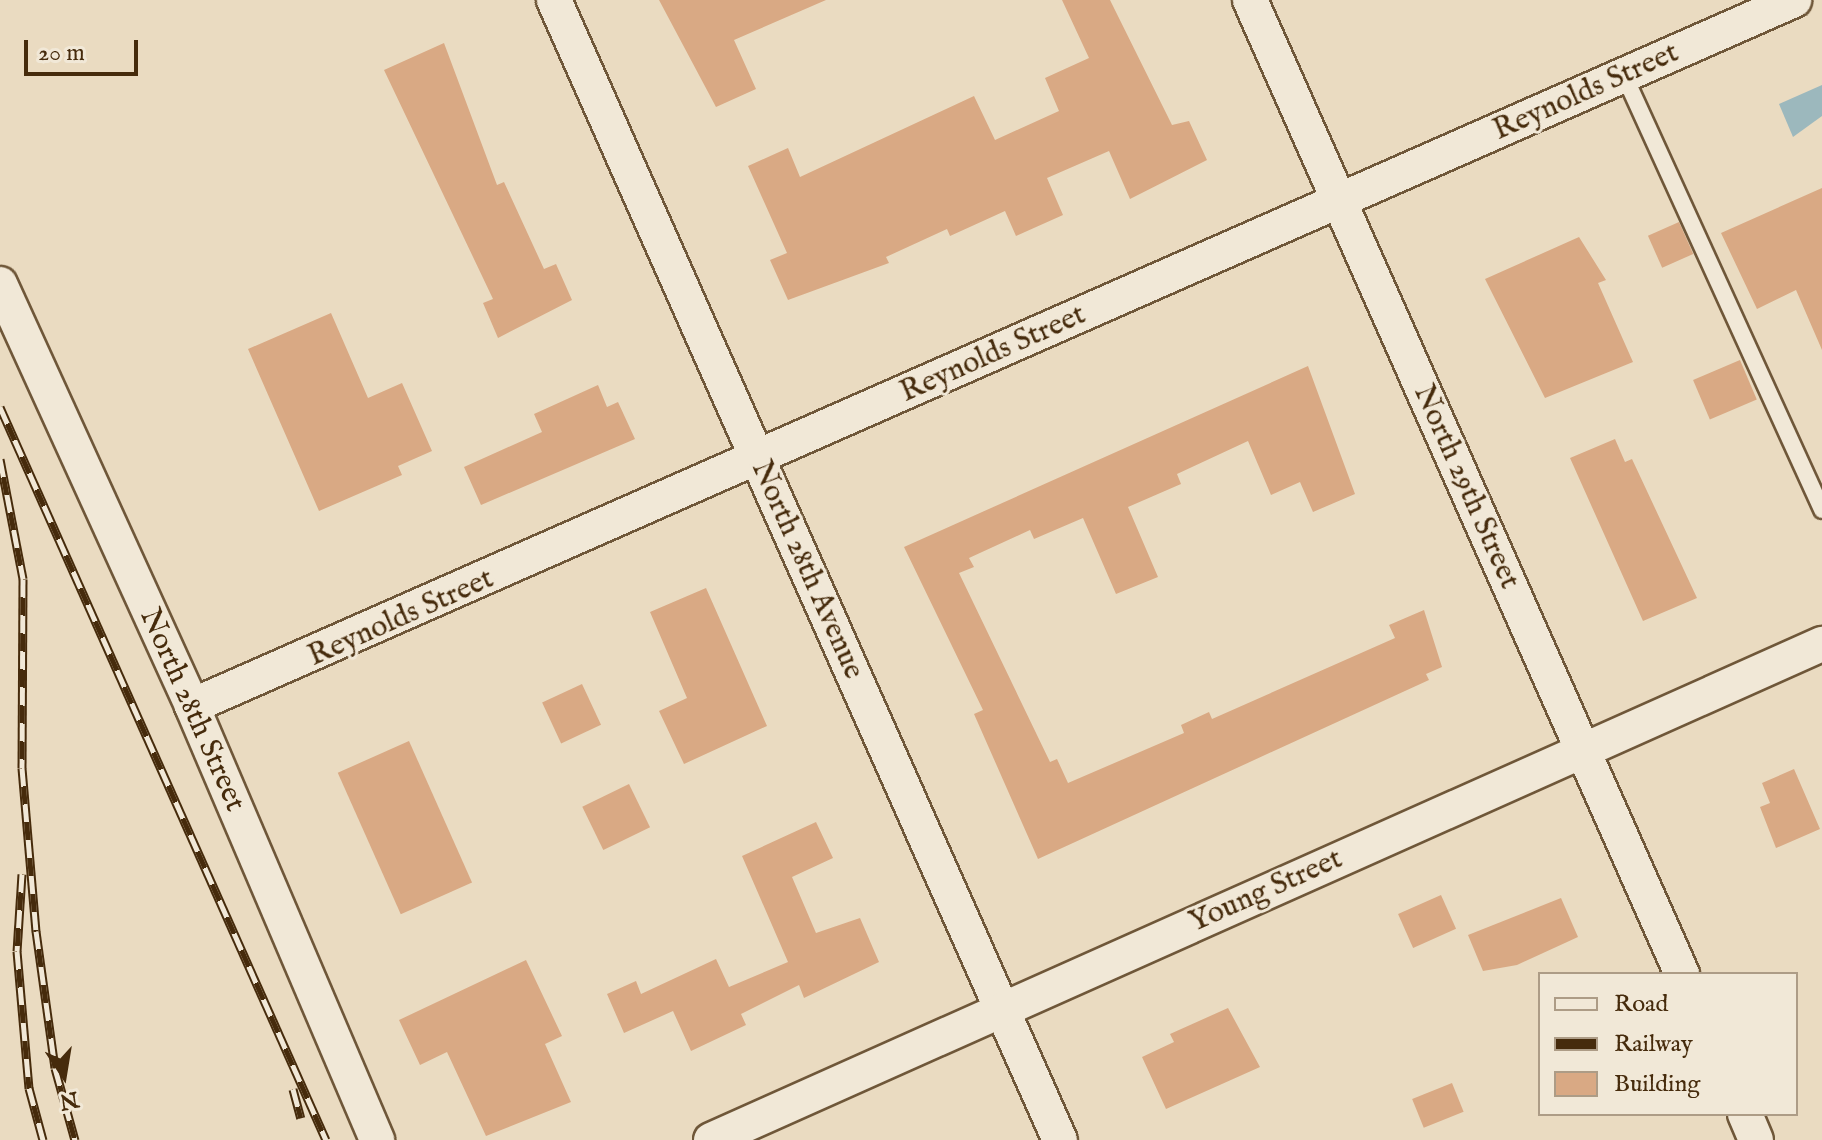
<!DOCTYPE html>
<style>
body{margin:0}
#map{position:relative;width:1822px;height:1140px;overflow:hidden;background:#eadbc1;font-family:"IM FELL English",serif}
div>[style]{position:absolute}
.water>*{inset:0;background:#9cb8bd}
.building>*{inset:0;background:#d9a984;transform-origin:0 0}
.roads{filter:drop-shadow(2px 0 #6f5739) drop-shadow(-2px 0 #6f5739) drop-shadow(0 2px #6f5739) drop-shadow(0 -2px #6f5739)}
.lane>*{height:16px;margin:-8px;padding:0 8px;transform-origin:8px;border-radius:8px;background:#f1e8d7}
.street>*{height:34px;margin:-17px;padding:0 17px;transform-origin:17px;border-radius:17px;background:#f1e8d7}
.rail>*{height:9px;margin-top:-4.5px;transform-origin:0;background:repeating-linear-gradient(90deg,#f1e8d7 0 18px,#462b0c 0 36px);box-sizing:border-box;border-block:2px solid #462b0c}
span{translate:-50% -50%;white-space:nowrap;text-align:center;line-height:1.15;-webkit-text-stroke:6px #f1e8d7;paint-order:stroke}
.street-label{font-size:30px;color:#462b0c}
.legend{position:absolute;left:1538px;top:972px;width:260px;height:144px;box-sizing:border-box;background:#f1e8d7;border:2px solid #ad9c86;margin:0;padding:10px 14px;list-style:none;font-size:24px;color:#462b0c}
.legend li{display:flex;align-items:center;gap:16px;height:40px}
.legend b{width:40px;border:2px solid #ad9c86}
.north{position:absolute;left:24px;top:1036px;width:80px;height:80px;-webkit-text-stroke:6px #f1e8d7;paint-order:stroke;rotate:168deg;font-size:22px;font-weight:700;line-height:32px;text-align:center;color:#462b0c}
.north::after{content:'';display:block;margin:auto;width:28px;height:36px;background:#462b0c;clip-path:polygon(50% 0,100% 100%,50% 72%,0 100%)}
.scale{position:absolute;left:24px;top:40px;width:114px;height:36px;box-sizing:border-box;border:4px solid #462b0c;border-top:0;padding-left:10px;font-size:24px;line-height:28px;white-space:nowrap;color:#462b0c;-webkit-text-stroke:6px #f1e8d7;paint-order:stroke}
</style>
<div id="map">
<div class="water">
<div style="clip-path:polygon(1822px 85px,1822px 116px,1793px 137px,1779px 104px)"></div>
</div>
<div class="building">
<div style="clip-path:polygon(659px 0,826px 0,734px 40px,756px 89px,716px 107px)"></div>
<div style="clip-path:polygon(1062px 0,1110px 0,1172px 125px,1189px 121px,1207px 160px,1130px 199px,1109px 151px,1047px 178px,1063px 215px,1016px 236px,1005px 211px,950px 236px,947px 229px,886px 257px,889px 263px,788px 300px,770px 260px,787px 253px,748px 166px,788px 148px,800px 177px,974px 96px,995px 140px,1059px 111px,1045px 78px,1089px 58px)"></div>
<div style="clip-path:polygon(444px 43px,497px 185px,504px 182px,544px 269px,556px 264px,572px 300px,498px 338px,483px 303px,493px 299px,384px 70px)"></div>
<div style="clip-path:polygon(1822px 188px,1822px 350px,1796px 290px,1757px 309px,1721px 233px)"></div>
<div style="left:1679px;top:222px;width:35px;height:34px;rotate:66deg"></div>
<div style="clip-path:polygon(1579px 237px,1606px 280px,1598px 283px,1633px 362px,1545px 398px,1485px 279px)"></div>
<div style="clip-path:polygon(331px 313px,368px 398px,402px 383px,432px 451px,398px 466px,402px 475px,319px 511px,248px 349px)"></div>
<div style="left:1740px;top:360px;width:43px;height:51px;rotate:67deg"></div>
<div style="clip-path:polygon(1308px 366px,1355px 494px,1313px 512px,1300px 482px,1271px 495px,1248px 441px,1177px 474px,1181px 484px,1128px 507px,1158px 577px,1116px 594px,1083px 518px,1034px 539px,1030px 530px,969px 558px,974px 567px,959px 573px,1050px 762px,1057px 759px,1068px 783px,1184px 733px,1181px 725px,1209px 712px,1212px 719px,1395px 638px,1389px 625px,1424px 610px,1442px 667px,1426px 674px,1429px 680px,1038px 859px,974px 714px,983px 710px,904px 547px)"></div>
<div style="clip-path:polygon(598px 385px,607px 407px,618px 402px,635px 439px,481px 505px,464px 467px,542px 432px,534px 414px)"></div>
<div style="clip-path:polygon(1615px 439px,1625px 462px,1632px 459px,1697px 598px,1643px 621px,1570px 458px)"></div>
<div style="clip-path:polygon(706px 588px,767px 726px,684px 764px,659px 711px,687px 698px,650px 612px)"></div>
<div style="left:582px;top:684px;width:45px;height:44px;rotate:65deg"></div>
<div style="left:409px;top:741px;width:155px;height:78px;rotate:66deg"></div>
<div style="clip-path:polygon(1794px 769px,1820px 829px,1776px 848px,1760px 807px,1770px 803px,1762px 783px)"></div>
<div style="left:629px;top:784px;width:48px;height:52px;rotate:64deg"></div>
<div style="clip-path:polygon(816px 822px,833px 858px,792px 877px,816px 933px,860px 918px,879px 962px,804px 998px,799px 985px,741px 1014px,746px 1025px,691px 1051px,673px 1011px,624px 1033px,607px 994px,636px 981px,641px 994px,716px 959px,729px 987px,788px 962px,742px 856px)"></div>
<div style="left:1441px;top:895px;width:37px;height:47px;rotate:66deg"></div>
<div style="clip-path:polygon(1561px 898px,1578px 937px,1517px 965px,1483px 971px,1468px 935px)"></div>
<div style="clip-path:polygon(526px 960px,562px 1036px,545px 1044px,571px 1102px,486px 1136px,447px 1052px,420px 1065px,399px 1020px)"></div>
<div style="clip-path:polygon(1228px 1008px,1260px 1067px,1166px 1109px,1142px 1057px,1174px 1042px,1170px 1034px)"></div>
<div style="left:1452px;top:1083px;width:31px;height:43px;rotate:68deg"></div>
</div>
<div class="roads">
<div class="lane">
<div style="left:1624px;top:75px;width:478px;rotate:65.5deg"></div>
</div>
<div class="street">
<div style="left:554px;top:0;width:1247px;rotate:66.07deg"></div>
<div style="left:1250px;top:0;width:1066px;rotate:66.08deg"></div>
<div style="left:0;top:284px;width:464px;rotate:65.5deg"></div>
<div style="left:192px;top:706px;width:472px;rotate:66.9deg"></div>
<div style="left:192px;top:706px;width:1751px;rotate:-23.78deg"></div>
<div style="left:1745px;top:1114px;width:28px;rotate:67deg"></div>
<div style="left:711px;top:1140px;width:1217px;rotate:-24.06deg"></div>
</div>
</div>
<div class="rail">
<div style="left:0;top:407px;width:802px;rotate:66.02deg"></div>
<div style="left:0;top:459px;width:122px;rotate:79.1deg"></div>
<div style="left:23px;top:579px;width:189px;rotate:90.3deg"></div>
<div style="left:22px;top:768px;width:164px;rotate:85.1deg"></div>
<div style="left:36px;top:931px;width:138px;rotate:82.1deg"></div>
<div style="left:55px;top:1068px;width:75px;rotate:74.5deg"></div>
<div style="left:22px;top:874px;width:77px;rotate:93.7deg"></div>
<div style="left:17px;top:951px;width:138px;rotate:85deg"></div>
<div style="left:29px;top:1088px;width:54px;rotate:74.9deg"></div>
<div style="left:293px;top:1089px;width:30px;rotate:75deg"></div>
</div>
<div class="street-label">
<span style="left:1586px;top:92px;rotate:-24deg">Reynolds Street</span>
<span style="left:993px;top:354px;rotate:-24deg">Reynolds Street</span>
<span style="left:1466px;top:487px;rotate:66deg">North 29th Street</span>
<span style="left:807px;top:570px;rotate:66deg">North 28th Avenue</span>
<span style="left:401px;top:618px;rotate:-24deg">Reynolds Street</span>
<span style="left:192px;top:710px;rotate:66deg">North 28th Street</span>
<span style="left:1266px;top:891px;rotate:-24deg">Young Street</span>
</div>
<ul class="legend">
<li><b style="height:10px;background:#f1e8d7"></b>Road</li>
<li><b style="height:10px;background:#462b0c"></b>Railway</li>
<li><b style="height:22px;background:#d9a984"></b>Building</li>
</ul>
<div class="north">N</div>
<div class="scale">20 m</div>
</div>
